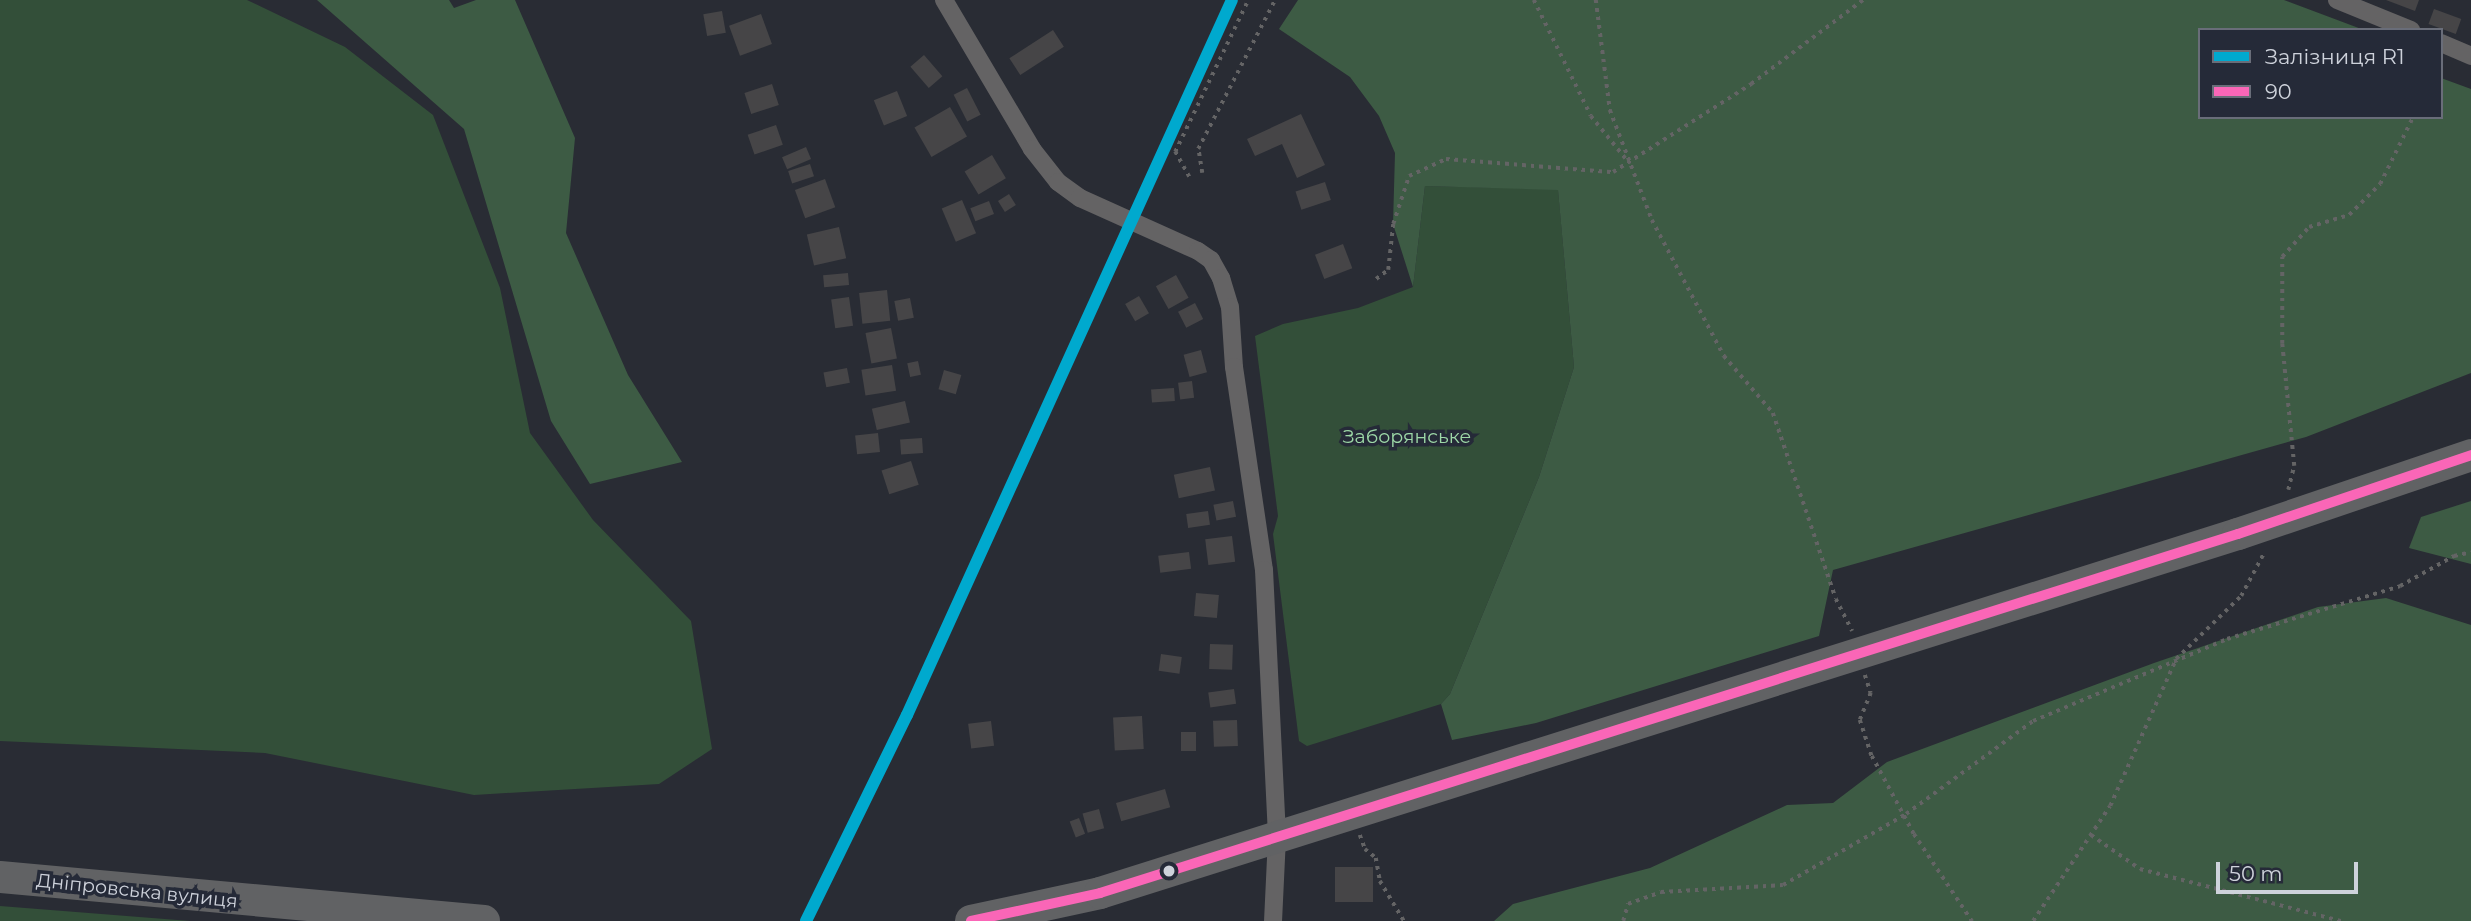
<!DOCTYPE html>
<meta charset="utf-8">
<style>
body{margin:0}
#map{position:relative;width:2471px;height:921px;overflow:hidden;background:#292c34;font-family:Montserrat,sans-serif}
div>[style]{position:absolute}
.green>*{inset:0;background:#334f39}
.forest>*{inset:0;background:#3d5b44}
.building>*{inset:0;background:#464547;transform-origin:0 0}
.path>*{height:3.5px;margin-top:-1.75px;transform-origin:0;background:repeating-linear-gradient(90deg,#646465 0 3.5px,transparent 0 8.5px)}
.street>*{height:18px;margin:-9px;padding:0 9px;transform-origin:9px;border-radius:9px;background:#646364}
.highway>*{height:32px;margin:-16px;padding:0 16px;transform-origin:16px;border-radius:16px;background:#616264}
.bus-1>*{height:10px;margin:-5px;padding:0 5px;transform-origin:5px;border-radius:5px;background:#fa66b7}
.rail-1>*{height:12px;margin:-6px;padding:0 6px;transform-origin:6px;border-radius:6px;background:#00a9ce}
.dots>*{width:19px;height:19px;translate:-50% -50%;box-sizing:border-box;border:4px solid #252a38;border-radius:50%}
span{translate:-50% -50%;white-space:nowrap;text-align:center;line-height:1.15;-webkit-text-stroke:7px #252a38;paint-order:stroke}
.park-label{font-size:19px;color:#9dd8a7}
.street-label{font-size:19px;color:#ced2db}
.legend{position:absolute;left:2198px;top:28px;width:245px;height:91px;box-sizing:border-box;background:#252a38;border:2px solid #696d79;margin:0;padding:9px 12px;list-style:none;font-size:21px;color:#ced2db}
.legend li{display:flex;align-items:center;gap:14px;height:35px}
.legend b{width:35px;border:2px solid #696d79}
.scale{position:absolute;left:2216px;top:862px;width:142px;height:32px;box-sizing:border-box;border:4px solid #ced2db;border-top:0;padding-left:9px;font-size:21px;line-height:24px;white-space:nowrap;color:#ced2db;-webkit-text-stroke:5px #252a38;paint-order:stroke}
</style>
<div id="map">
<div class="green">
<div style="clip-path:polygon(0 0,247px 0,345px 47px,433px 115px,500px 288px,530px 433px,593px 520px,691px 621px,712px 749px,659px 784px,474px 795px,265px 753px,0 741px)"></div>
<div style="clip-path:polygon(1425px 186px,1558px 189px,1574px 367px,1539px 477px,1450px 694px,1441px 704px,1307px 746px,1299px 741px,1273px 534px,1278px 516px,1255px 336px,1283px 324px,1358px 308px,1413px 287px)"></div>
<div style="clip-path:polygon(0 906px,190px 921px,0 921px)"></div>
</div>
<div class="forest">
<div style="clip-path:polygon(317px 0,449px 0,454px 8px,476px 0,515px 0,575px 138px,566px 233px,628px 375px,682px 462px,590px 484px,551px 421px,464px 129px)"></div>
<div style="clip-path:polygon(1298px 0,2284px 0,2364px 30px,2200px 30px,2200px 117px,2441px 117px,2441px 78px,2471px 89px,2471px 373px,2306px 437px,1833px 570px,1819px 636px,1536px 723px,1452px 740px,1441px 704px,1450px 694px,1539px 477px,1574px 367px,1558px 190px,1425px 186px,1413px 287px,1393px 224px,1395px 153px,1379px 116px,1350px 77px,1279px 29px)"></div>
<div style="clip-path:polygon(2471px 501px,2471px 564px,2409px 548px,2421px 517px)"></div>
<div style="clip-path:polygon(2386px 598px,2471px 625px,2471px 921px,1494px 921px,1513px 904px,1650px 868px,1787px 805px,1833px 803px,1887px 762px,2154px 663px,2318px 607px)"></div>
</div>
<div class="building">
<div style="clip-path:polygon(2386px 0,2419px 0,2415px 11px)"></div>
<div style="left:2434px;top:9px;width:29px;height:16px;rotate:20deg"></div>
<div style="left:722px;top:11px;width:22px;height:19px;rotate:80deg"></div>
<div style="left:761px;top:14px;width:32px;height:34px;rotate:70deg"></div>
<div style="left:1053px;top:30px;width:20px;height:52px;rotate:57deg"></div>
<div style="left:924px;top:55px;width:28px;height:18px;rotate:49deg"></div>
<div style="left:772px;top:84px;width:22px;height:29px;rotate:72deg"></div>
<div style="left:967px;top:88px;width:30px;height:15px;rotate:63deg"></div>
<div style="left:897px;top:91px;width:27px;height:25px;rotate:68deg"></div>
<div style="left:950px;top:107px;width:34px;height:41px;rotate:60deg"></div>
<div style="clip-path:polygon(1301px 114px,1325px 165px,1297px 178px,1282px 144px,1255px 156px,1247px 139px)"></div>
<div style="left:776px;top:125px;width:21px;height:30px;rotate:71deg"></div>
<div style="left:806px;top:147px;width:13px;height:26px;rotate:67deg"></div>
<div style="left:992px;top:155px;width:27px;height:32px;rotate:59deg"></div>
<div style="left:810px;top:164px;width:13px;height:23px;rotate:72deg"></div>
<div style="left:825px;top:179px;width:30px;height:32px;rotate:70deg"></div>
<div style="left:1325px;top:182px;width:19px;height:31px;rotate:72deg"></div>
<div style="left:1009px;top:194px;width:13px;height:13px;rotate:58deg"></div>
<div style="left:962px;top:200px;width:36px;height:22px;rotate:67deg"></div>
<div style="left:989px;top:201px;width:14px;height:20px;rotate:69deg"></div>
<div style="left:839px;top:227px;width:32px;height:33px;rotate:77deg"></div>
<div style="left:1343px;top:244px;width:26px;height:30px;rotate:69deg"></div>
<div style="left:848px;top:273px;width:12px;height:25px;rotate:85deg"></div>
<div style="left:1176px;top:275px;width:26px;height:23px;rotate:61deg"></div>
<div style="left:887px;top:290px;width:31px;height:28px;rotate:84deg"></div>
<div style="left:1139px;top:296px;width:20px;height:16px;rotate:60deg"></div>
<div style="left:849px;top:297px;width:29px;height:18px;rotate:82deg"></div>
<div style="left:910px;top:298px;width:20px;height:16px;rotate:79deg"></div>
<div style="left:1195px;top:303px;width:18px;height:19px;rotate:63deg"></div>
<div style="left:891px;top:328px;width:31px;height:26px;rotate:79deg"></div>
<div style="left:1201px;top:350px;width:23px;height:18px;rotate:75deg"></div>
<div style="left:918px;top:361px;width:14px;height:11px;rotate:78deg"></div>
<div style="left:892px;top:365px;width:26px;height:31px;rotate:81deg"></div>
<div style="left:847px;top:368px;width:15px;height:24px;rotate:79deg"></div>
<div style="left:944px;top:370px;width:18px;height:20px;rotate:16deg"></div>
<div style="left:1192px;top:381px;width:17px;height:14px;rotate:83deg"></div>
<div style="left:1174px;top:388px;width:13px;height:23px;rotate:86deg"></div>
<div style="left:905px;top:401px;width:22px;height:34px;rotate:77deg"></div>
<div style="left:878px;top:433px;width:19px;height:23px;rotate:84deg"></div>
<div style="left:922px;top:438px;width:15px;height:22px;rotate:86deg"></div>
<div style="left:911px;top:461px;width:25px;height:31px;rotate:72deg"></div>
<div style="left:1210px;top:467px;width:24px;height:37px;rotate:78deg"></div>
<div style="left:1233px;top:501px;width:16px;height:20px;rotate:79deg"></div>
<div style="left:1208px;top:511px;width:14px;height:22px;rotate:82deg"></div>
<div style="left:1232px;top:536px;width:26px;height:27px;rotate:83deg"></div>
<div style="left:1189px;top:552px;width:17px;height:31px;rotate:83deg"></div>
<div style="left:1196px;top:593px;width:23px;height:23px;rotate:5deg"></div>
<div style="left:1210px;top:644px;width:23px;height:25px;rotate:2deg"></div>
<div style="left:1161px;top:654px;width:21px;height:17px;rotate:8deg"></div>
<div style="left:1234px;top:689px;width:15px;height:26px;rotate:82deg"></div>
<div style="left:1142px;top:716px;width:33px;height:29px;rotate:87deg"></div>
<div style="left:1237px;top:720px;width:26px;height:24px;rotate:88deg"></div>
<div style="left:991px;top:721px;width:25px;height:23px;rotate:83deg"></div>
<div style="left:1181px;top:732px;width:15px;height:19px"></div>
<div style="left:1165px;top:789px;width:19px;height:51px;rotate:74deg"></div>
<div style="left:1099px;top:809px;width:20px;height:17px;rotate:75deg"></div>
<div style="left:1079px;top:818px;width:17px;height:10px;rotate:69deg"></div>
<div style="left:1335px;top:867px;width:38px;height:35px"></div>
</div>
<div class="path">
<div style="left:1534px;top:0;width:129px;rotate:63.8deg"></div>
<div style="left:1591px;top:116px;width:55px;rotate:50.9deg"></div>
<div style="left:1596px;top:0;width:111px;rotate:82.7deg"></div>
<div style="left:1610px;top:110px;width:118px;rotate:69.1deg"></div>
<div style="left:1652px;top:220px;width:154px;rotate:62.1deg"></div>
<div style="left:1724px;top:356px;width:75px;rotate:49.3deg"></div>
<div style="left:1773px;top:413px;width:196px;rotate:71.3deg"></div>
<div style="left:1836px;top:599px;width:36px;rotate:63deg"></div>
<div style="left:1202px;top:173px;width:24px;rotate:-99deg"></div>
<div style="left:1198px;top:149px;width:168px;rotate:-62.7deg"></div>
<div style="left:1189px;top:177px;width:29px;rotate:-119deg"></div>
<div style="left:1175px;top:152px;width:169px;rotate:-64.3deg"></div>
<div style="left:1376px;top:279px;width:15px;rotate:-37deg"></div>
<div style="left:1388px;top:270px;width:46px;rotate:-83.8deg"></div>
<div style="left:1393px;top:224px;width:51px;rotate:-71.6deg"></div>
<div style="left:1409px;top:176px;width:41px;rotate:-24.7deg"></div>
<div style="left:1446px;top:159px;width:168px;rotate:4.5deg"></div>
<div style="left:1613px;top:172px;width:164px;rotate:-32.5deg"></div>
<div style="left:1751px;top:84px;width:140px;rotate:-36.9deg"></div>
<div style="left:2288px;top:490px;width:25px;rotate:-76deg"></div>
<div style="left:2294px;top:466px;width:123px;rotate:-95.6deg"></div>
<div style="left:2282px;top:344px;width:87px;rotate:-90deg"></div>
<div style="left:2282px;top:257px;width:40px;rotate:-48deg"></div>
<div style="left:2309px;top:227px;width:42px;rotate:-16.7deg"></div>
<div style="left:2349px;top:215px;width:44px;rotate:-45deg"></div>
<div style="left:2380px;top:184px;width:75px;rotate:-63.8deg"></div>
<div style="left:1865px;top:675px;width:19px;rotate:72deg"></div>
<div style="left:1871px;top:693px;width:29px;rotate:112deg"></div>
<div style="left:1860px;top:720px;width:38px;rotate:72deg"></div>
<div style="left:1872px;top:756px;width:89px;rotate:61.7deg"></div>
<div style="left:1914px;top:834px;width:105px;rotate:56.3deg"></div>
<div style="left:1360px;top:835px;width:15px;rotate:70deg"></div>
<div style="left:1365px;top:849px;width:14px;rotate:39deg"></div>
<div style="left:1376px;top:858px;width:23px;rotate:80deg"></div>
<div style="left:1380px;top:881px;width:47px;rotate:59deg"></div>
<div style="left:2091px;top:835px;width:60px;rotate:34.8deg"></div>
<div style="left:2140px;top:869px;width:208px;rotate:14.5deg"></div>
<div style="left:1623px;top:921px;width:18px;rotate:-74deg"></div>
<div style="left:1628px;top:904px;width:35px;rotate:-20deg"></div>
<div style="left:1661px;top:892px;width:122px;rotate:-3.3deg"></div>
<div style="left:1783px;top:885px;width:142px;rotate:-30deg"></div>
<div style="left:1906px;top:814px;width:157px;rotate:-36.2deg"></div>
<div style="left:2033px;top:721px;width:211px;rotate:-22.9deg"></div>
<div style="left:2227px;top:639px;width:181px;rotate:-17deg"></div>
<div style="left:2400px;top:586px;width:62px;rotate:-29.1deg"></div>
<div style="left:2454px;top:556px;width:17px;rotate:-13deg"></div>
<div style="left:2033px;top:921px;width:138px;rotate:-56.2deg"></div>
<div style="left:2110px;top:806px;width:161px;rotate:-65.8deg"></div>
<div style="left:2176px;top:659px;width:91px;rotate:-44.1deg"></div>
<div style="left:2241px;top:596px;width:49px;rotate:-61.9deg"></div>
</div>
<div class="street">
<div style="left:944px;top:0;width:173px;rotate:59.4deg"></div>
<div style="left:1032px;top:149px;width:42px;rotate:51.8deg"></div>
<div style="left:1058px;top:182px;width:27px;rotate:36deg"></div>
<div style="left:1080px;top:198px;width:129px;rotate:24.2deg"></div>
<div style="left:1198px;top:251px;width:16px;rotate:35deg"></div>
<div style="left:1211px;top:260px;width:21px;rotate:61deg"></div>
<div style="left:1221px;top:278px;width:30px;rotate:73deg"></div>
<div style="left:1230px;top:307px;width:60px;rotate:86.2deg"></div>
<div style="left:1234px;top:367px;width:205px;rotate:81.6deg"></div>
<div style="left:1264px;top:570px;width:267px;rotate:87.2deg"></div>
<div style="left:1277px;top:837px;width:84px;rotate:92.7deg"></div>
<div style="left:2337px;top:0;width:80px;rotate:22.1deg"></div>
<div style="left:2441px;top:43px;width:33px;rotate:23deg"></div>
</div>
<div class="highway">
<div style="left:0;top:877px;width:486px;rotate:5.2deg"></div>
<div style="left:971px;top:921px;width:132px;rotate:-12.2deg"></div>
<div style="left:1100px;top:893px;width:1193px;rotate:-17.51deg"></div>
<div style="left:2238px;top:534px;width:246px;rotate:-18.7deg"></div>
</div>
<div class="bus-1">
<div style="left:971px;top:921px;width:132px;rotate:-12.2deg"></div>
<div style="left:1100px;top:893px;width:1193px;rotate:-17.51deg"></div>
<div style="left:2238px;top:534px;width:246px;rotate:-18.7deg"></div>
</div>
<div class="rail-1">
<div style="left:806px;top:921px;width:229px;rotate:-63.9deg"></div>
<div style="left:907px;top:715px;width:785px;rotate:-65.56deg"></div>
</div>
<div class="dots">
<div style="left:1169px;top:871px;background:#ced2db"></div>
</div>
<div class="park-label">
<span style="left:1407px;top:437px">Заборянське</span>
</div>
<div class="street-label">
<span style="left:137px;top:891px;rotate:6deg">Дніпровська вулиця</span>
</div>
<ul class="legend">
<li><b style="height:9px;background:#00a9ce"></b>Залізниця R1</li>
<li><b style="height:9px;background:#fa66b7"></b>90</li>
</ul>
<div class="scale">50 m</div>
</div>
